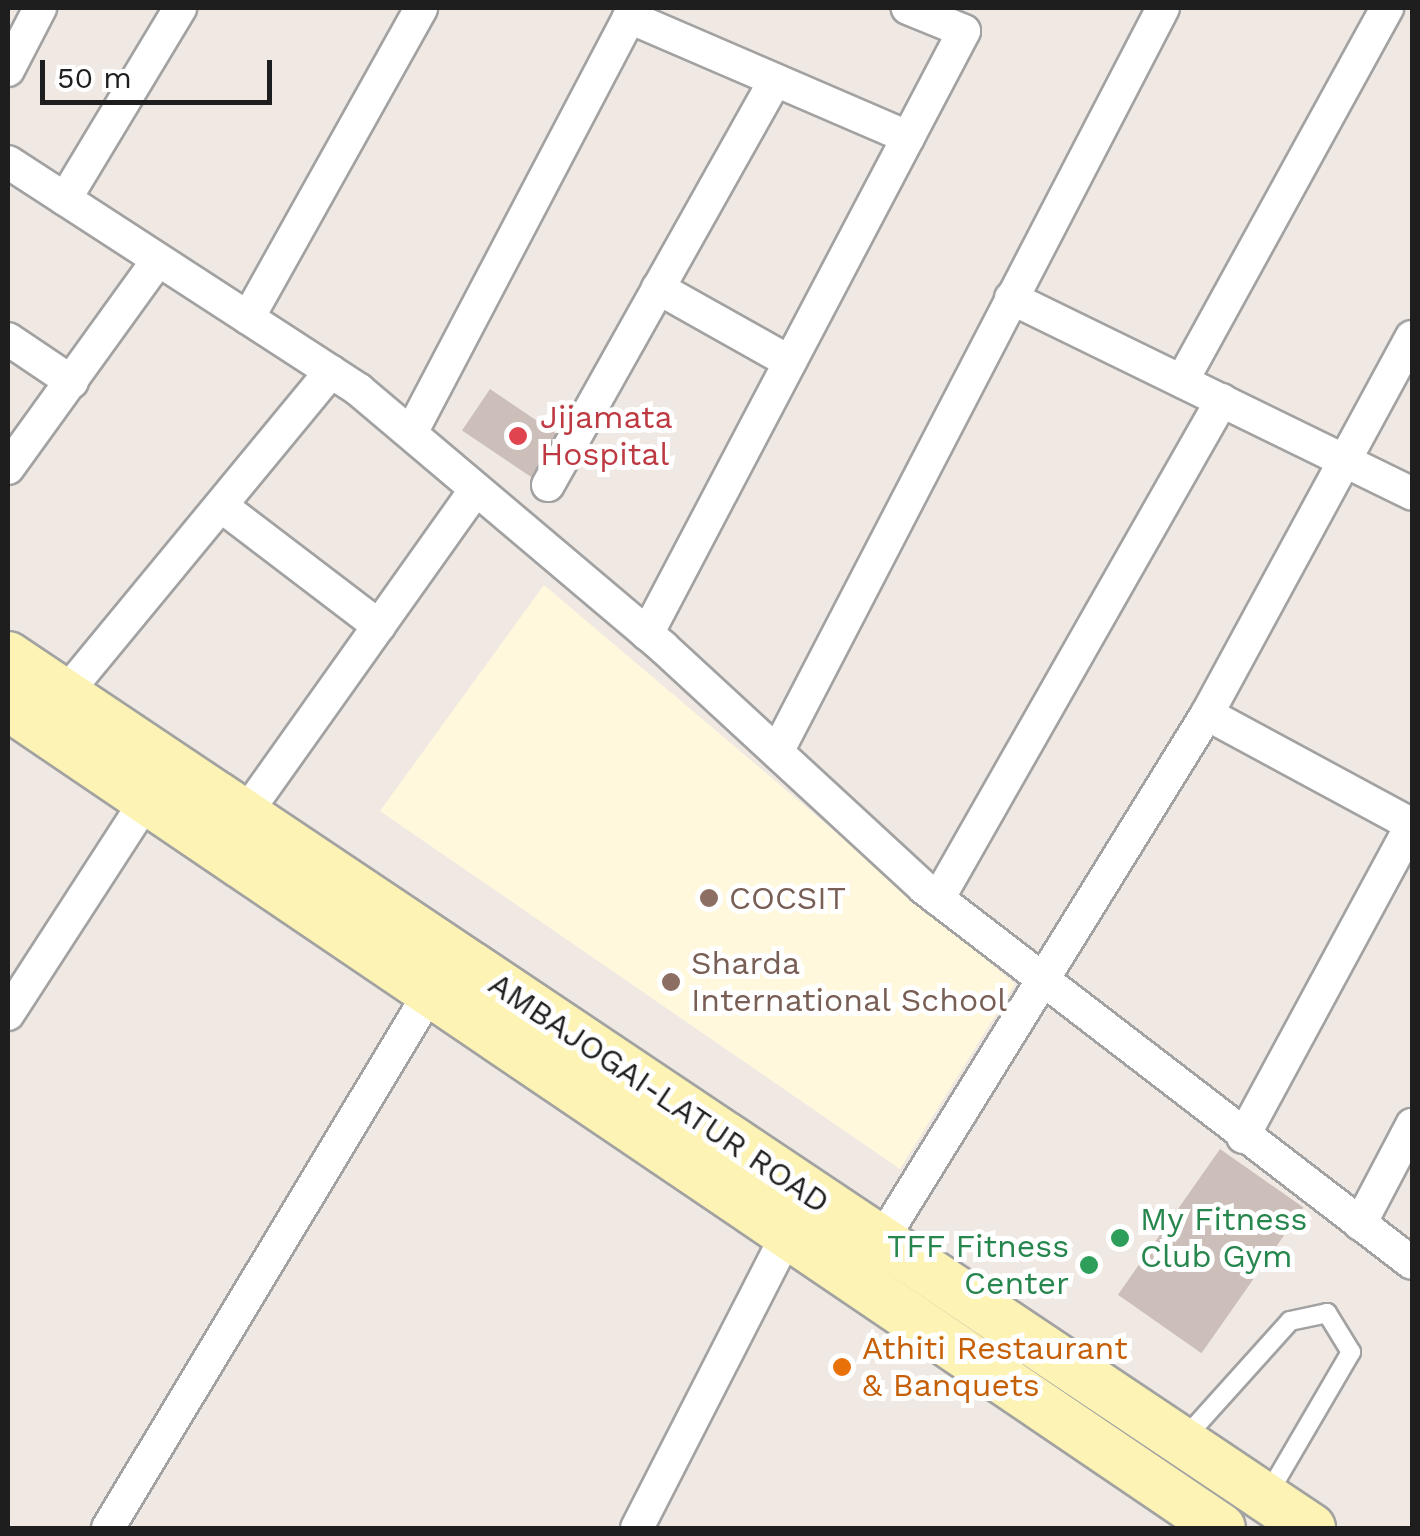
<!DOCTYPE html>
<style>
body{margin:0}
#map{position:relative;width:1420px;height:1536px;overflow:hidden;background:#f0e9e3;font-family:"Work Sans",sans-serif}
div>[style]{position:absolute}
.education>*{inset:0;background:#fff8dd}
.building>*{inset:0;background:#ccbeb9;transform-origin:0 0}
.roads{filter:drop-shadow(2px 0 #a2a2a2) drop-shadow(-2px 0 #a2a2a2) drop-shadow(0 2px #a2a2a2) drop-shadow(0 -2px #a2a2a2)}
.service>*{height:18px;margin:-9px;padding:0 9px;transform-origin:9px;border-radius:9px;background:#fff}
.minor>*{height:32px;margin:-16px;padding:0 16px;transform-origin:16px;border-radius:16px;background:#fff}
.secondary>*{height:48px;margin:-24px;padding:0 24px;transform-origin:24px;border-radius:24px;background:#fdf3b4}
.dots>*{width:28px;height:28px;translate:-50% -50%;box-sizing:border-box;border:5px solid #fff;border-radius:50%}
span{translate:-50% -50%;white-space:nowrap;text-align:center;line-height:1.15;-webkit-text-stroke:10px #fff;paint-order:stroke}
.health-label{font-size:32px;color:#be3a42}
.left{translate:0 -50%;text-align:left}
.education-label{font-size:32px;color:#785e54}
.street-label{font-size:32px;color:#1e1e1e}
.leisure-label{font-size:32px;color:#27864d}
.right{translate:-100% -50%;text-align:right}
.food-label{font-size:32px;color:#c56008}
.frame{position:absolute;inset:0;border:10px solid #1e1e1e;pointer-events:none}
.scale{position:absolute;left:40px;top:60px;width:232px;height:45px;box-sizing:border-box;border:5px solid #1e1e1e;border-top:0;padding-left:12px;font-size:30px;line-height:35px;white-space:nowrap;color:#1e1e1e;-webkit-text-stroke:8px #fff;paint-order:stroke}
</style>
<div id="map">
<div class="education">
<div style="clip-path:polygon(544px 585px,1015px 984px,900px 1169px,380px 811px)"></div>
</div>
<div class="building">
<div style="left:490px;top:389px;width:87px;height:50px;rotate:34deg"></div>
<div style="left:1220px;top:1149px;width:102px;height:178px;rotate:35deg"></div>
</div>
<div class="roads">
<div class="service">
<div style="left:1183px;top:1440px;width:160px;rotate:-48deg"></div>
<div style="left:1290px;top:1321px;width:38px;rotate:-12deg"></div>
<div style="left:1327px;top:1313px;width:46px;rotate:58.4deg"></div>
<div style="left:1351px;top:1352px;width:167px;rotate:120.3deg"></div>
</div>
<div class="minor">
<div style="left:629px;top:17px;width:304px;rotate:23.3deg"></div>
<div style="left:8px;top:70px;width:70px;rotate:-62.7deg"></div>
<div style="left:8px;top:162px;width:419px;rotate:33deg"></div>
<div style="left:359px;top:390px;width:398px;rotate:40.2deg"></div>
<div style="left:663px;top:647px;width:355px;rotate:42.7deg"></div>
<div style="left:924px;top:888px;width:615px;rotate:37.54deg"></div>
<div style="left:65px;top:199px;width:223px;rotate:-58.9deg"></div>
<div style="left:658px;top:288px;width:151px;rotate:29.3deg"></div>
<div style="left:1011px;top:298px;width:446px;rotate:26deg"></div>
<div style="left:248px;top:318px;width:355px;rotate:-60.8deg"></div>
<div style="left:8px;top:339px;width:77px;rotate:33.9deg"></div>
<div style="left:1182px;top:381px;width:426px;rotate:-61.2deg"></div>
<div style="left:411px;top:433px;width:480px;rotate:-62.3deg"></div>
<div style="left:8px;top:468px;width:256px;rotate:-54.2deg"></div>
<div style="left:548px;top:485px;width:464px;rotate:-60.7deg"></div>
<div style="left:224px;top:508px;width:195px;rotate:37.3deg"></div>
<div style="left:647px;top:634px;width:681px;rotate:-62.27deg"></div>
<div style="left:964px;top:31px;width:61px;rotate:-157.7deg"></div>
<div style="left:65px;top:694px;width:418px;rotate:-50.5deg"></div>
<div style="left:1207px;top:714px;width:233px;rotate:28.4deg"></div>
<div style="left:777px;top:752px;width:838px;rotate:-62.58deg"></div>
<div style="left:243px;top:817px;width:402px;rotate:-54.6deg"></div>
<div style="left:938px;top:899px;width:574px;rotate:-60.35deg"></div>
<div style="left:8px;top:1014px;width:257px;rotate:-57.1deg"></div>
<div style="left:1243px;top:1137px;width:355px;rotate:-61.6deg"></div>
<div style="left:1360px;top:1224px;width:112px;rotate:-62.3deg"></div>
<div style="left:880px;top:1243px;width:622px;rotate:-58.28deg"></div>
<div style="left:1207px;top:714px;width:429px;rotate:-61.5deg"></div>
<div style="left:108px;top:1528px;width:629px;rotate:-58.99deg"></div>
<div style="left:637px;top:1528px;width:349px;rotate:-62.9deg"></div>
</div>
<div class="secondary">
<div style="left:8px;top:656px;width:1568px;rotate:33.79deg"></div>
<div style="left:8px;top:706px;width:1465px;rotate:34.12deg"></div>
</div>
</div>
<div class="dots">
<div style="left:518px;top:436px;background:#e0444e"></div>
<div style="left:709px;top:898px;background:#8d6e63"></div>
<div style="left:671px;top:982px;background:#8d6e63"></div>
<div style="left:1120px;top:1238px;background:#2e9e5b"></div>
<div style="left:1089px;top:1265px;background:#2e9e5b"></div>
<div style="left:842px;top:1367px;background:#e8710a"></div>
</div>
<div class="health-label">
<span class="left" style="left:540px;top:436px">Jijamata<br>Hospital</span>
</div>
<div class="education-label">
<span class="left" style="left:729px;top:898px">COCSIT</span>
<span class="left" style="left:691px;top:982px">Sharda<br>International School</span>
</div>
<div class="street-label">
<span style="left:659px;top:1093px;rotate:34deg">AMBAJOGAI-LATUR ROAD</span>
</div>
<div class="leisure-label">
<span class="left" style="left:1140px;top:1238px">My Fitness<br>Club Gym</span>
<span class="right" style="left:1069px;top:1265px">TFF Fitness<br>Center</span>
</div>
<div class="food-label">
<span class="left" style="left:862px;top:1367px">Athiti Restaurant<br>&amp; Banquets</span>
</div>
<div class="frame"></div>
<div class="scale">50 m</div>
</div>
